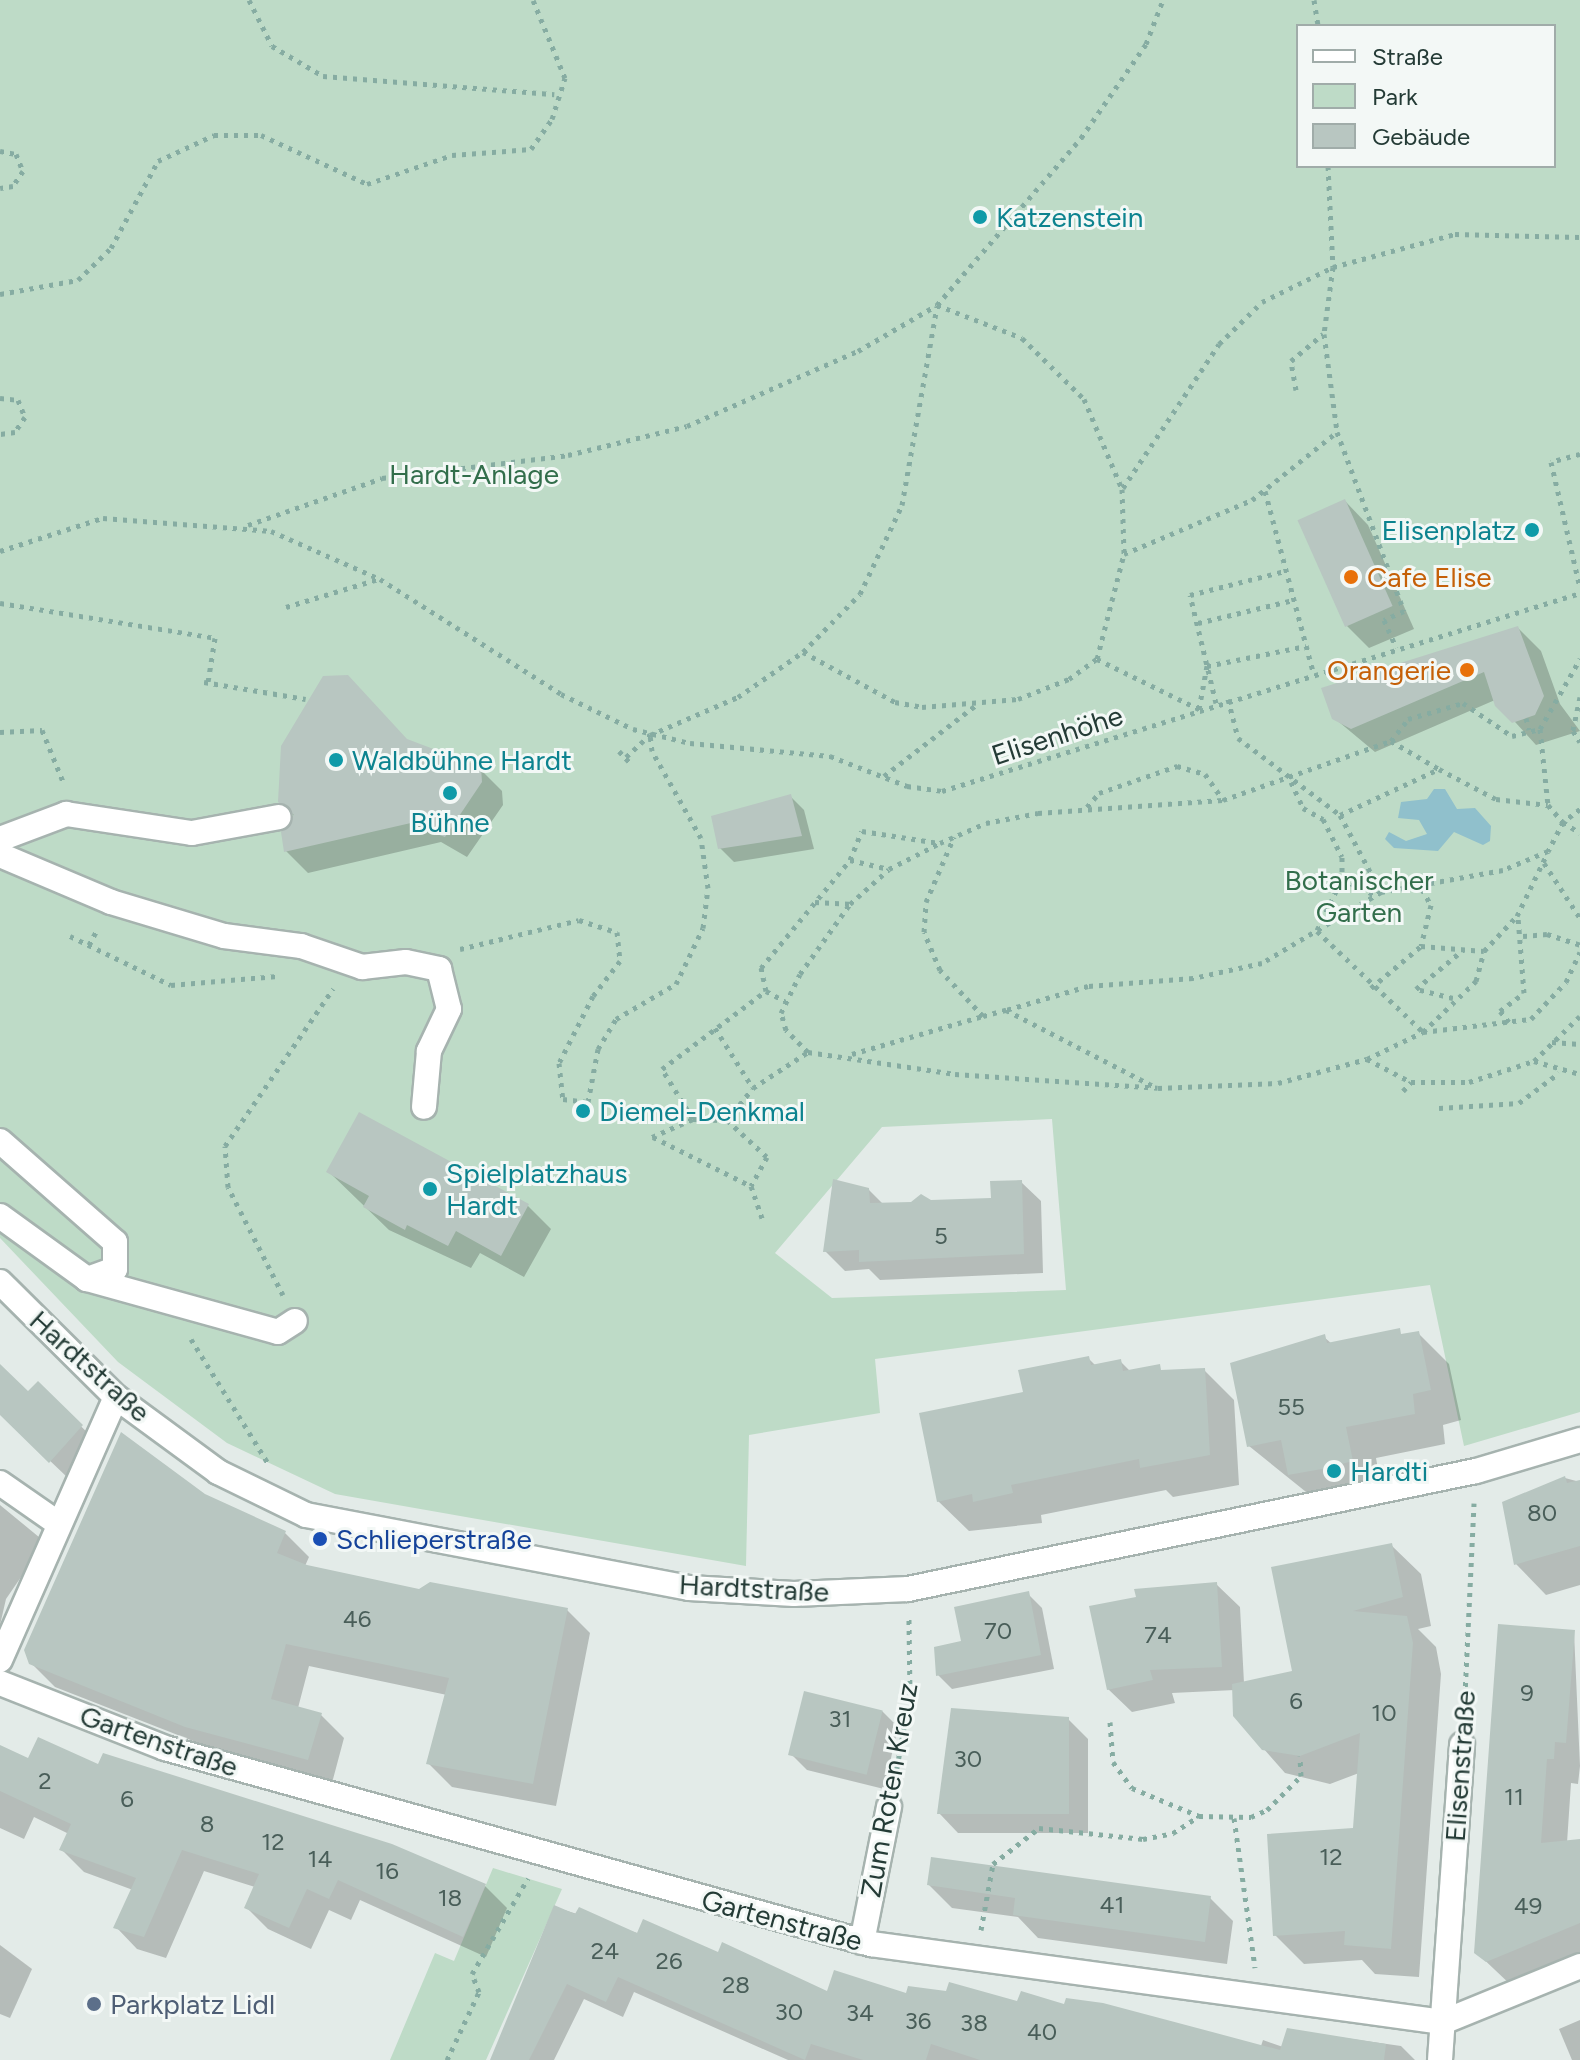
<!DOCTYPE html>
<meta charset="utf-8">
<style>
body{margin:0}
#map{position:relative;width:1580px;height:2060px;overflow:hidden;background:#e3ebe8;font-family:Figtree,sans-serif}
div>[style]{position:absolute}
.green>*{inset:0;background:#bedbc7}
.water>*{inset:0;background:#90c0cc}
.shadow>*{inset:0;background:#0003}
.building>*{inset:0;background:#b8c6c1;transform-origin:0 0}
.path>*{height:5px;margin-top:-2.5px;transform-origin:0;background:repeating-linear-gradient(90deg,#86aca2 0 4px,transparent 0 10px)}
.roads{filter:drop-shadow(2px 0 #a6b3af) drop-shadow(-2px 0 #a6b3af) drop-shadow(0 2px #a6b3af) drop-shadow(0 -2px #a6b3af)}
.minor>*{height:24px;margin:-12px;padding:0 12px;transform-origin:12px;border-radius:12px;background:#fff}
.dots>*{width:22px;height:22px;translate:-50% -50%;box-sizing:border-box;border:4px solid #f3f8f6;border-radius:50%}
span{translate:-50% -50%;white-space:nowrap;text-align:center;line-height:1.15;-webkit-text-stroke:6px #f3f8f6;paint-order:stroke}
.number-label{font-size:24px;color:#495e59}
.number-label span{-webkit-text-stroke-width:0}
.culture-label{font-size:28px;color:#0d838f}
.left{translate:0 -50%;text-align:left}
.right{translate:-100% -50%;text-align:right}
.park-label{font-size:28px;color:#326e4b}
.food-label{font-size:28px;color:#c56008}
.street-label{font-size:28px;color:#243b36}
.transit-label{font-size:28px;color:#164399}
.service-label{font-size:28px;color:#4e5e75}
.legend{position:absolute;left:1296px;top:24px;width:260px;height:144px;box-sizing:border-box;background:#f3f8f6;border:2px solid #a0aca9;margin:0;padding:10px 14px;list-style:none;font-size:24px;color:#243b36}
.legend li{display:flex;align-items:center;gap:16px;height:40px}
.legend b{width:40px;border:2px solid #a0aca9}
</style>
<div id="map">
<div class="green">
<div style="clip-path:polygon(evenodd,0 0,1580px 0,1580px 1412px,1464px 1446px,1430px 1285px,875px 1359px,880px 1413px,749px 1435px,746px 1566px,335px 1494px,227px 1443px,118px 1362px,0 1238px,0 0,1298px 26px,1554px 26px,1554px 166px,1298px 166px,1298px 26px,0 0,1052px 1119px,1066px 1290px,832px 1298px,775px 1253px,882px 1127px,1052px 1119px)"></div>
<div style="clip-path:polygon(493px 1868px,562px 1889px,486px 2060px,390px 2060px,435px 1953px,454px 1961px)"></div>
</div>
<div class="water">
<div style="clip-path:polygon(1434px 789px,1445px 789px,1457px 809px,1475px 808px,1491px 826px,1490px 841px,1483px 845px,1454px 832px,1438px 851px,1394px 848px,1385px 839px,1389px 832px,1406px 841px,1427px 834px,1419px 820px,1398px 818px,1401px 802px,1427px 799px)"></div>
</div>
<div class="shadow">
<div style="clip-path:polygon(1345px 501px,1368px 525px,1414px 629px,1369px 648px,1346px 625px,1300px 521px)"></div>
<div style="clip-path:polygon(1518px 628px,1541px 651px,1560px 704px,1580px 731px,1536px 745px,1495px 700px,1375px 752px,1333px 717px)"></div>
<div style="clip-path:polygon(480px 769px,502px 791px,503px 805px,467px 857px,441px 842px,308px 873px,286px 851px,295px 817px,280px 801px)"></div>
<div style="clip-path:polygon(790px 796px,804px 810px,814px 849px,734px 862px,720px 848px)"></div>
<div style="clip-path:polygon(329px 1172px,528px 1206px,551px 1229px,524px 1277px,480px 1253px,471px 1268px,389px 1230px)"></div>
<div style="clip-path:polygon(1021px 1182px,1041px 1201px,1043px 1273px,880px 1280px,869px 1269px,845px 1271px,825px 1251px,868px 1189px,884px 1205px,993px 1200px)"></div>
<div style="clip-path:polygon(1418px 1333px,1449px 1364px,1461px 1420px,1443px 1425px,1445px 1444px,1376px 1458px,1382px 1491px,1321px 1504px,1249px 1446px,1324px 1337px,1332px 1344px)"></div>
<div style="clip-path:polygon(1088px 1358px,1096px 1366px,1120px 1361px,1131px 1372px,1204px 1370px,1234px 1400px,1239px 1485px,1173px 1497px,1166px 1490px,1041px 1515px,1042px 1523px,969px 1531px,938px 1501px,1025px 1394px)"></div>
<div style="clip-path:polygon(0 1367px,28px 1394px,38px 1384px,99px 1444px,68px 1478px,0 1413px)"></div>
<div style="clip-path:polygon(1565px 1478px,1580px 1482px,1580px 1585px,1546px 1595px,1516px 1564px,1504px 1503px)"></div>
<div style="clip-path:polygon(204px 1496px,285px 1533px,309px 1557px,305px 1566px,419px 1591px,567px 1610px,590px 1633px,556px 1806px,452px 1787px,429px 1764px,447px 1695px,309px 1666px,298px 1708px,320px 1714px,344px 1738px,332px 1783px,211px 1748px,55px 1687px,30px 1662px)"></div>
<div style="clip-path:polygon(0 1505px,45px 1542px,6px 1599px,0 1625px)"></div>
<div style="clip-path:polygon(1391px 1545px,1421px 1574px,1431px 1626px,1418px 1629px,1436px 1647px,1441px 1674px,1419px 1977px,1375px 1974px,1362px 1960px,1304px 1964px,1275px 1935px,1354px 1830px,1359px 1773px,1330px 1784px,1285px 1773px,1235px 1716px,1235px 1690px,1172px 1693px,1175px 1703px,1132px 1712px,1108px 1689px,1216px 1584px,1240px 1607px,1244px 1683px,1294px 1673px)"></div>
<div style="clip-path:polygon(1028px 1594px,1042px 1608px,1054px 1669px,952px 1689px,938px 1675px,963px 1643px)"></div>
<div style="clip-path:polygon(1574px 1632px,1580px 1766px,1578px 1784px,1571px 1783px,1567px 1843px,1580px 1841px,1580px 1958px,1513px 1987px,1476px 1952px)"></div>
<div style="clip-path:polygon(882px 1711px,898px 1727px,884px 1789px,807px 1770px,792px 1755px)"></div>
<div style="clip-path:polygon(1068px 1719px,1088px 1739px,1088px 1833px,958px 1833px,939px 1813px)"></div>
<div style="clip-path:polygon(0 1747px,29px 1761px,99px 1767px,485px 1886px,507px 1908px,486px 1957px,360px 1900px,351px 1920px,329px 1910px,311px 1949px,268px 1929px,246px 1907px,255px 1887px,204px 1871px,166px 1958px,137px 1949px,116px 1927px,133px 1890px,84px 1872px,62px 1850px,69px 1834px,34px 1817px,24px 1839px,0 1828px)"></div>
<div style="clip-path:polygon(929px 1885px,1210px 1898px,1233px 1921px,1227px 1964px,1038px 1938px,1018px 1917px,952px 1908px)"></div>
<div style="clip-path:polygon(555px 1907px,829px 1994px,1066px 2007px,1261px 2046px,1263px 2040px,1283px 2047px,1289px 2030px,1401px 2046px,1415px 2060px,788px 2060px,634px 1992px,623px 2017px,584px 1999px,554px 2060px,502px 2060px)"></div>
<div style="clip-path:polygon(0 1945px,32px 1969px,10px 2018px,0 2014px)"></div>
<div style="clip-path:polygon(1580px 2020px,1580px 2060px,1572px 2060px,1559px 2029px)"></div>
</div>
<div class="building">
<div style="left:1345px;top:499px;width:117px;height:52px;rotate:66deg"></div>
<div style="clip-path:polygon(1518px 626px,1544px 696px,1535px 715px,1512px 723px,1495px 706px,1484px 672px,1351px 729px,1332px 719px,1321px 688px)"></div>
<div style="clip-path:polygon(348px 675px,407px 739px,481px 767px,482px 782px,445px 837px,428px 831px,424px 820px,284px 852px,281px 832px,294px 815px,278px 802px,281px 746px,323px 676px)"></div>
<div style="clip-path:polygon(791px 794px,802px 836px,718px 849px,711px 816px)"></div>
<div style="clip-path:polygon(359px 1112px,529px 1204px,501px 1256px,456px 1231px,448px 1246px,407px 1225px,405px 1230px,363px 1207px,369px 1196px,326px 1172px)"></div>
<div style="clip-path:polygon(833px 1179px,869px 1188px,870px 1203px,911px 1202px,921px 1194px,931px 1200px,991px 1198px,990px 1181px,1022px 1180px,1024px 1254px,859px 1262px,859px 1250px,823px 1252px)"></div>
<div style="clip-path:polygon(1400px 1328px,1401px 1334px,1419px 1331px,1431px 1390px,1413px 1394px,1415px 1414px,1346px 1427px,1353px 1461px,1322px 1469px,1288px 1475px,1281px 1440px,1247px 1447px,1230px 1363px,1325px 1334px,1327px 1343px)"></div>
<div style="clip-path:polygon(1089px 1356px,1091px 1365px,1121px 1359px,1123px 1371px,1160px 1364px,1161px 1370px,1205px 1368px,1210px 1455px,1140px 1468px,1139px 1459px,1011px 1485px,1013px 1493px,973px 1502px,972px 1494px,937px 1502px,919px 1413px,1023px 1392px,1018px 1370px)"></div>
<div style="clip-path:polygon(0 1364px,28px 1391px,38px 1381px,83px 1425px,49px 1463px,0 1415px)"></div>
<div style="clip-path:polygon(121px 1432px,205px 1494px,286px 1531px,277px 1553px,307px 1565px,419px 1589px,430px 1582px,568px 1608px,533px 1784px,426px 1764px,449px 1678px,286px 1644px,271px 1699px,322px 1713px,308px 1760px,185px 1727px,29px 1664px,24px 1650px)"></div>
<div style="clip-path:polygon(1565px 1476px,1567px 1483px,1580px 1480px,1580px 1546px,1514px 1565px,1502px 1502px)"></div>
<div style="clip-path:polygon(1392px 1543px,1403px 1597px,1353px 1611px,1407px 1616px,1413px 1643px,1391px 1949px,1344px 1945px,1345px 1931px,1273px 1936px,1267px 1834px,1353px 1828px,1360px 1733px,1300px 1756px,1262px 1750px,1233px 1716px,1232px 1684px,1292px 1671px,1271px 1567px)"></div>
<div style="clip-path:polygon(1217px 1582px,1222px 1667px,1150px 1670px,1153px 1680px,1107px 1690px,1089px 1606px,1136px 1597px,1134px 1589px)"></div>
<div style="clip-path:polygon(1029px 1591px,1041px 1655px,936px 1676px,934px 1647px,961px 1641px,954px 1607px)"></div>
<div style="clip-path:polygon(1498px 1624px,1575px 1630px,1566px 1743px,1555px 1742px,1554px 1759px,1547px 1759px,1541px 1843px,1580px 1839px,1580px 1923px,1486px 1962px,1474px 1953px)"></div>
<div style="left:804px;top:1691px;width:81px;height:66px;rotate:14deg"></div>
<div style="clip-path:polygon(951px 1708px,1069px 1717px,1069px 1814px,937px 1814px)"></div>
<div style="clip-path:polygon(38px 1737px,98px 1764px,103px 1753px,392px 1844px,486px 1884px,463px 1937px,338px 1880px,329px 1899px,307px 1889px,289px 1928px,244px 1908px,259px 1874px,182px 1850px,144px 1937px,113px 1928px,136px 1878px,59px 1850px,71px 1824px,0 1791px,0 1745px,28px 1758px)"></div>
<div style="clip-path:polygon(931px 1857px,1211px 1896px,1205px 1942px,1013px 1915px,1015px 1898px,927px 1885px)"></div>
<div style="clip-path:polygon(554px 1905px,575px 1914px,579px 1907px,637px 1933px,643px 1919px,718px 1952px,722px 1942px,827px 1991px,834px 1970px,906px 1993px,908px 1986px,946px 1991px,949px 1982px,1017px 2001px,1021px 1991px,1064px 2004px,1066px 1998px,1103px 2003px,1280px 2050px,1287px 2028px,1386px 2044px,1384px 2060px,980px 2060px,931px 2044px,926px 2060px,863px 2060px,811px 2044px,805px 2060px,618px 1977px,606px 2002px,567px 1984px,529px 2060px,490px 2060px)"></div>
</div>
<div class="path">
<div style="left:249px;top:0;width:51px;rotate:63.4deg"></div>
<div style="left:272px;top:46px;width:59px;rotate:30.5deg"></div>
<div style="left:323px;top:76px;width:232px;rotate:4.5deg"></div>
<div style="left:1314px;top:0;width:26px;rotate:81deg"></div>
<div style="left:0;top:151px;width:16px;rotate:11deg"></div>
<div style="left:16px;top:154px;width:18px;rotate:68deg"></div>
<div style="left:23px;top:171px;width:18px;rotate:124deg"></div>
<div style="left:13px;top:186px;width:13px;rotate:171deg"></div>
<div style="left:1328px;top:166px;width:101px;rotate:87.2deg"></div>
<div style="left:1333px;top:267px;width:68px;rotate:97.7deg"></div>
<div style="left:1324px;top:334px;width:99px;rotate:82.4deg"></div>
<div style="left:1337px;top:432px;width:191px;rotate:69.5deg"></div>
<div style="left:1404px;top:611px;width:22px;rotate:156deg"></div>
<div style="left:1384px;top:620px;width:30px;rotate:66deg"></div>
<div style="left:0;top:294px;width:79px;rotate:-10.2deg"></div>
<div style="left:78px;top:280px;width:46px;rotate:-44.1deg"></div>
<div style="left:111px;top:248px;width:99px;rotate:-61.6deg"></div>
<div style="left:158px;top:161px;width:62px;rotate:-24.9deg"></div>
<div style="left:214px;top:135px;width:47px"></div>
<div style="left:261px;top:135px;width:117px;rotate:24.8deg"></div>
<div style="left:367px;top:184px;width:90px;rotate:-18.8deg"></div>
<div style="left:452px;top:155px;width:79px;rotate:-4.3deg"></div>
<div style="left:531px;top:149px;width:37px;rotate:-55deg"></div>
<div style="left:552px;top:119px;width:43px;rotate:-72.4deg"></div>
<div style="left:565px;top:78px;width:84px;rotate:-112.3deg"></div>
<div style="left:937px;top:305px;width:91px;rotate:21.2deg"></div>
<div style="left:1022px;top:338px;width:87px;rotate:44.5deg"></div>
<div style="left:1084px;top:399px;width:98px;rotate:67.1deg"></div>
<div style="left:1122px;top:489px;width:65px;rotate:88.2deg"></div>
<div style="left:1124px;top:554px;width:139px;rotate:-22.9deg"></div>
<div style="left:1252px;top:500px;width:109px;rotate:-38.7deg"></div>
<div style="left:1296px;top:390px;width:29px;rotate:-100deg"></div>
<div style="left:1291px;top:361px;width:42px;rotate:-40.2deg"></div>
<div style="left:0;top:398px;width:18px;rotate:6deg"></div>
<div style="left:18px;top:400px;width:18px;rotate:68deg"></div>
<div style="left:25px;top:417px;width:18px;rotate:124deg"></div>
<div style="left:15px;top:432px;width:15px;rotate:172deg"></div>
<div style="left:1580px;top:454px;width:30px;rotate:165deg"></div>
<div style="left:1551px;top:462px;width:129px;rotate:77deg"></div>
<div style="left:1123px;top:488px;width:173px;rotate:-56.3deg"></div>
<div style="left:1219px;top:344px;width:60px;rotate:-44.3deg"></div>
<div style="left:1262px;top:302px;width:79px;rotate:-26.2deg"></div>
<div style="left:1333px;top:267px;width:126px;rotate:-15.1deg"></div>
<div style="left:1455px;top:234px;width:125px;rotate:1.4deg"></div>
<div style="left:1265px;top:491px;width:186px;rotate:75.1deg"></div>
<div style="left:248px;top:525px;width:142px;rotate:-19.3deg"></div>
<div style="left:382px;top:478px;width:187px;rotate:-7deg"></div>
<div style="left:568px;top:455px;width:122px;rotate:-13.7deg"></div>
<div style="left:687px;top:426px;width:187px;rotate:-23.7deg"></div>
<div style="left:858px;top:351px;width:91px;rotate:-30.2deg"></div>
<div style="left:937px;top:305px;width:221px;rotate:-49.2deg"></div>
<div style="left:1081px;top:138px;width:114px;rotate:-55.3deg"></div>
<div style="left:1146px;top:44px;width:47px;rotate:-68.9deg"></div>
<div style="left:0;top:551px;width:108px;rotate:-17.8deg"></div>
<div style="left:103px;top:518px;width:169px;rotate:4.4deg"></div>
<div style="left:271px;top:531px;width:119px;rotate:23.8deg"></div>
<div style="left:380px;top:579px;width:214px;rotate:32.4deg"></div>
<div style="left:561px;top:694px;width:80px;rotate:25.9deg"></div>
<div style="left:633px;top:729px;width:59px;rotate:13.8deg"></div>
<div style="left:690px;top:743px;width:141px;rotate:5.3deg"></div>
<div style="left:830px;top:756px;width:83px;rotate:21.3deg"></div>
<div style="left:907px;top:786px;width:35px;rotate:8deg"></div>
<div style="left:942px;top:791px;width:668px;rotate:-17.24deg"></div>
<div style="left:0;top:603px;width:218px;rotate:9.2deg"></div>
<div style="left:215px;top:638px;width:45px;rotate:99deg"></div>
<div style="left:286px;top:607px;width:97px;rotate:-16.8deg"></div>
<div style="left:1198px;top:623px;width:98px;rotate:-13.6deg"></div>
<div style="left:803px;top:652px;width:105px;rotate:28.5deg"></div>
<div style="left:895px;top:702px;width:27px;rotate:10deg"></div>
<div style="left:922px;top:707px;width:96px;rotate:-4.8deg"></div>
<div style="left:1018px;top:699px;width:55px;rotate:-21.4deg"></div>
<div style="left:1069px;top:679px;width:34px;rotate:-36deg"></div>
<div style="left:1097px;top:659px;width:114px;rotate:26.1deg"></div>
<div style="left:1199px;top:709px;width:44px;rotate:-79.5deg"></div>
<div style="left:1207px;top:666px;width:101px;rotate:-11.4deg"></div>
<div style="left:1097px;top:659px;width:108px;rotate:-75.6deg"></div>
<div style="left:204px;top:682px;width:103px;rotate:9.5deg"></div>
<div style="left:1580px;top:697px;width:35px;rotate:102deg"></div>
<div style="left:1573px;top:731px;width:13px;rotate:58deg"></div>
<div style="left:1228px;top:699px;width:40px;rotate:75.6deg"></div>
<div style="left:1238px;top:738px;width:128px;rotate:37deg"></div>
<div style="left:1340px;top:815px;width:109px;rotate:-24.9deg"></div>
<div style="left:1439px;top:769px;width:64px;rotate:27.8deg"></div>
<div style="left:1496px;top:799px;width:52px;rotate:6.6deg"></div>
<div style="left:1216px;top:703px;width:111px;rotate:-103.5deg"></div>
<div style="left:1190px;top:595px;width:98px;rotate:-14.2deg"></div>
<div style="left:1526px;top:718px;width:12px;rotate:76deg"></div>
<div style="left:1540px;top:729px;width:81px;rotate:-60.3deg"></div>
<div style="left:0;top:732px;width:42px;rotate:-2.7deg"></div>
<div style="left:42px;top:730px;width:58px;rotate:67.8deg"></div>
<div style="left:1391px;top:741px;width:56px;rotate:30.3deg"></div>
<div style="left:619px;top:751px;width:18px;rotate:47deg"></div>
<div style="left:626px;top:757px;width:33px;rotate:-43deg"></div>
<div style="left:650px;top:735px;width:96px;rotate:-23.4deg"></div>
<div style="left:738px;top:697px;width:79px;rotate:-34.7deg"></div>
<div style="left:803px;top:652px;width:81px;rotate:-45.5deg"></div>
<div style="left:860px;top:594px;width:98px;rotate:-64.7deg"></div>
<div style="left:902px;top:505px;width:202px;rotate:-80deg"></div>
<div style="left:884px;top:776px;width:115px;rotate:-37.6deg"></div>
<div style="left:1291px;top:782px;width:29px;rotate:65deg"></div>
<div style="left:1303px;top:808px;width:23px;rotate:29deg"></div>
<div style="left:1323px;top:819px;width:42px;rotate:63.4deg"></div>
<div style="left:1342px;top:857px;width:22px;rotate:90deg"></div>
<div style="left:1087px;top:807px;width:18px;rotate:-49deg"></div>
<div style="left:1099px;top:793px;width:83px;rotate:-19.1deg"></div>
<div style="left:1177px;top:766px;width:29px;rotate:16deg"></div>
<div style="left:1205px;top:774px;width:32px;rotate:55deg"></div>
<div style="left:1580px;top:809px;width:21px;rotate:143deg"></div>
<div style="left:1563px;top:822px;width:20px;rotate:33deg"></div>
<div style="left:1340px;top:815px;width:87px;rotate:62deg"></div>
<div style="left:850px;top:860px;width:31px;rotate:-68deg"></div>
<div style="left:862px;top:831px;width:78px;rotate:8.9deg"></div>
<div style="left:1544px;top:863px;width:66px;rotate:56.8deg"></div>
<div style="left:1422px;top:889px;width:18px;rotate:61deg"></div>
<div style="left:1431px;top:905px;width:42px;rotate:103.7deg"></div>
<div style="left:1421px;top:946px;width:63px;rotate:4.5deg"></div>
<div style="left:815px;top:902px;width:34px;rotate:3deg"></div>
<div style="left:1317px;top:930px;width:57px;rotate:-63.9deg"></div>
<div style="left:1342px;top:879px;width:37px;rotate:26deg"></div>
<div style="left:1317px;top:931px;width:146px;rotate:43.6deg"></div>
<div style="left:1423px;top:1032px;width:74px;rotate:-43.9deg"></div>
<div style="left:1476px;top:981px;width:31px;rotate:-75deg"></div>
<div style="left:1484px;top:951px;width:48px;rotate:-46.7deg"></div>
<div style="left:1517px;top:916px;width:71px;rotate:-64.2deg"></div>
<div style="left:70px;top:936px;width:112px;rotate:25.9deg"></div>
<div style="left:171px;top:985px;width:107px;rotate:-4.8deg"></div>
<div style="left:1523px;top:936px;width:24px;rotate:-5deg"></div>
<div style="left:1547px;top:934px;width:35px;rotate:18deg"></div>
<div style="left:89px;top:945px;width:19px;rotate:-62deg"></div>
<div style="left:460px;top:949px;width:122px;rotate:-13.7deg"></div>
<div style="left:579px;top:920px;width:40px;rotate:18deg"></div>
<div style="left:617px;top:932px;width:29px;rotate:84deg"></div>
<div style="left:620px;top:961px;width:44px;rotate:127.6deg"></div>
<div style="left:593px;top:996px;width:75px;rotate:116.9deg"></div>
<div style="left:559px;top:1063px;width:36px;rotate:84deg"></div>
<div style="left:563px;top:1099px;width:25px;rotate:7deg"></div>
<div style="left:588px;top:1102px;width:54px;rotate:-79.3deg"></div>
<div style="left:598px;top:1049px;width:35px;rotate:-59deg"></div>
<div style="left:616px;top:1019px;width:69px;rotate:-30.3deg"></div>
<div style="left:676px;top:984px;width:62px;rotate:-64.3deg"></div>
<div style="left:703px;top:928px;width:40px;rotate:-82.9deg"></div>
<div style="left:708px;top:888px;width:50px;rotate:-98deg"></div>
<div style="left:701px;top:838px;width:100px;rotate:-119.4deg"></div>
<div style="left:652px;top:751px;width:16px;rotate:-97deg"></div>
<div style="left:1371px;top:988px;width:65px;rotate:-40deg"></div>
<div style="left:766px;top:991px;width:24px;rotate:-102deg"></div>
<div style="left:761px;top:968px;width:140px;rotate:-50.5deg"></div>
<div style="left:850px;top:860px;width:40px;rotate:13deg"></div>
<div style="left:1453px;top:998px;width:38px;rotate:-166deg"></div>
<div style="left:1416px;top:989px;width:61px;rotate:-39.7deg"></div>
<div style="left:983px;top:1016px;width:24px;rotate:-15deg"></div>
<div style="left:1006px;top:1010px;width:165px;rotate:27.3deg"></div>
<div style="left:1509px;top:1022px;width:14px;rotate:-129deg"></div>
<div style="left:1500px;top:1011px;width:30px;rotate:-37deg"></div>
<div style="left:1524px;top:993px;width:76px;rotate:-94.5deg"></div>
<div style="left:715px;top:1028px;width:71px;rotate:57.7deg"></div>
<div style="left:1552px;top:1042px;width:28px;rotate:4deg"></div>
<div style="left:808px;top:1052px;width:31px;rotate:-135deg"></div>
<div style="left:786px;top:1030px;width:18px;rotate:-106deg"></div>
<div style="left:781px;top:1013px;width:43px;rotate:-64deg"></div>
<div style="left:800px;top:974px;width:86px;rotate:-54.5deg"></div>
<div style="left:850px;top:904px;width:52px;rotate:-41.9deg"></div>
<div style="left:889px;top:869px;width:57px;rotate:-27deg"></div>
<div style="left:940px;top:843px;width:50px;rotate:-23.5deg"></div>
<div style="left:986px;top:823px;width:53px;rotate:-10.9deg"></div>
<div style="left:1038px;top:813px;width:185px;rotate:-4deg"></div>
<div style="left:1223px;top:800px;width:178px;rotate:-19.4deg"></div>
<div style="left:1391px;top:741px;width:28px;rotate:-52deg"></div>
<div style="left:1408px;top:719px;width:57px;rotate:-16.2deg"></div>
<div style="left:1463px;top:703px;width:59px;rotate:34deg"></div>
<div style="left:1512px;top:736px;width:29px;rotate:-14deg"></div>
<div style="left:1540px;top:729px;width:76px;rotate:84deg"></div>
<div style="left:1548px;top:805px;width:23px;rotate:49deg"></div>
<div style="left:1563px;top:822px;width:33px;rotate:117deg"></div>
<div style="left:1548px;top:851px;width:49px;rotate:157.1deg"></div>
<div style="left:1503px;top:870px;width:124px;rotate:169.8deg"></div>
<div style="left:1381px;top:892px;width:139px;rotate:149.2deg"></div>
<div style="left:1262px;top:963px;width:71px;rotate:167.7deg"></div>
<div style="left:1193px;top:978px;width:105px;rotate:175.6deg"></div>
<div style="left:1088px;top:986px;width:85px;rotate:163.7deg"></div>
<div style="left:852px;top:1054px;width:136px;rotate:-16.2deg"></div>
<div style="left:983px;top:1016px;width:63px;rotate:-133.1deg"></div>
<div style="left:940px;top:970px;width:41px;rotate:-112.8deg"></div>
<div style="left:924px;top:932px;width:30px;rotate:-86deg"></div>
<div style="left:926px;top:902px;width:71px;rotate:-66.7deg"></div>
<div style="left:1367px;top:1059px;width:62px;rotate:-25.7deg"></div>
<div style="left:1423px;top:1032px;width:109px;rotate:-6.9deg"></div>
<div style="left:1531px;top:1019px;width:51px;rotate:-46.6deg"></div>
<div style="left:1566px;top:982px;width:33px;rotate:-65deg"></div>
<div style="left:1534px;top:1061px;width:64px;rotate:-44.4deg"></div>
<div style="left:1403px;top:1091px;width:12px;rotate:-48deg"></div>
<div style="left:1439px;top:1108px;width:80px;rotate:-3.6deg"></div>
<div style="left:1519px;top:1103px;width:50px;rotate:-36.9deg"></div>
<div style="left:693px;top:1119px;width:59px;rotate:-121.8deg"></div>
<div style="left:662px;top:1069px;width:130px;rotate:-36.9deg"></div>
<div style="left:766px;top:991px;width:21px;rotate:28deg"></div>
<div style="left:727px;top:1120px;width:41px;rotate:-50.9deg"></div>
<div style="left:753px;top:1088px;width:66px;rotate:-33.2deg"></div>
<div style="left:808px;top:1052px;width:149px;rotate:8.5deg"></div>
<div style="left:955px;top:1074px;width:203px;rotate:3.9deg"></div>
<div style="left:1158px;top:1088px;width:120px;rotate:-2.4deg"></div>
<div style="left:1278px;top:1083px;width:92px;rotate:-15.1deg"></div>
<div style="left:1367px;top:1059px;width:50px;rotate:27.6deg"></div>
<div style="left:1411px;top:1082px;width:58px"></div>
<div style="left:1469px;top:1082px;width:68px;rotate:-17.9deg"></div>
<div style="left:1534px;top:1061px;width:48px;rotate:15.8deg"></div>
<div style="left:652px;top:1137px;width:45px;rotate:-23.7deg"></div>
<div style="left:693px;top:1119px;width:34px;rotate:2deg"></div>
<div style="left:727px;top:1120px;width:54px;rotate:42.8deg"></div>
<div style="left:767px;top:1157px;width:33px;rotate:119deg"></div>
<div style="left:653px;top:1137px;width:110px;rotate:26.6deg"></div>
<div style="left:751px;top:1186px;width:34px;rotate:71deg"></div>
<div style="left:283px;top:1295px;width:121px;rotate:-117deg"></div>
<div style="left:228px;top:1187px;width:41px;rotate:-94.2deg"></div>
<div style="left:225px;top:1146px;width:191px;rotate:-55.5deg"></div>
<div style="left:191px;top:1339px;width:146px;rotate:58.2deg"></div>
<div style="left:1464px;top:1716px;width:213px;rotate:-87.3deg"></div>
<div style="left:1110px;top:1722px;width:40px;rotate:85.7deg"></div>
<div style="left:1113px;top:1762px;width:32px;rotate:54deg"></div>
<div style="left:1132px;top:1788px;width:73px;rotate:22.7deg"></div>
<div style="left:1199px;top:1816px;width:52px;rotate:1.1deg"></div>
<div style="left:1251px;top:1817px;width:17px;rotate:-24deg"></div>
<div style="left:1267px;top:1810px;width:48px;rotate:-45deg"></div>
<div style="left:1301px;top:1776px;width:20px;rotate:-93deg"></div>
<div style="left:895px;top:1779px;width:86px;rotate:-80deg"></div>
<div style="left:910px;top:1694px;width:76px;rotate:-90.8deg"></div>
<div style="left:1234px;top:1818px;width:151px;rotate:82deg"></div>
<div style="left:981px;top:1930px;width:67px;rotate:-79.7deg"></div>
<div style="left:993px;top:1864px;width:58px;rotate:-38deg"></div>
<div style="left:1039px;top:1828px;width:105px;rotate:6deg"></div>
<div style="left:1143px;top:1839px;width:31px;rotate:-11deg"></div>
<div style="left:1173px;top:1833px;width:31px;rotate:-33deg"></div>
<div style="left:447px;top:2060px;width:75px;rotate:-64.8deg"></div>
<div style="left:479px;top:1992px;width:19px;rotate:-111deg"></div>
<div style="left:472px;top:1974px;width:111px;rotate:-59.7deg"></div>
</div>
<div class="roads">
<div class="minor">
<div style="left:0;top:839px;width:71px;rotate:-20.7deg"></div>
<div style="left:66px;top:814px;width:127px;rotate:8.6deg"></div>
<div style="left:192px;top:833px;width:88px;rotate:-10.4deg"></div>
<div style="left:0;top:855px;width:121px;rotate:22.9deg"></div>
<div style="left:111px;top:902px;width:118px;rotate:16.7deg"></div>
<div style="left:224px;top:936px;width:78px;rotate:7.4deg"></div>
<div style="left:301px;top:946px;width:65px;rotate:19deg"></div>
<div style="left:362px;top:967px;width:44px;rotate:-6.5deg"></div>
<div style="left:406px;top:962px;width:34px;rotate:12deg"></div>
<div style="left:439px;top:969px;width:41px;rotate:76deg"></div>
<div style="left:449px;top:1009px;width:47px;rotate:115.5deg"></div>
<div style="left:429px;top:1051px;width:56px;rotate:95.1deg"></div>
<div style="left:0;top:1141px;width:153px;rotate:41.3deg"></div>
<div style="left:115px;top:1242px;width:27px;rotate:90deg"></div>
<div style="left:115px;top:1269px;width:30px;rotate:160deg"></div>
<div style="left:0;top:1216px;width:107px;rotate:35.9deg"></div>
<div style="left:87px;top:1279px;width:198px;rotate:15.5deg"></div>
<div style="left:278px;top:1332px;width:20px;rotate:-33deg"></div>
<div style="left:0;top:1282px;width:163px;rotate:44.8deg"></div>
<div style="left:116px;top:1397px;width:127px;rotate:36.3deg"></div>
<div style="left:218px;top:1472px;width:98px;rotate:26deg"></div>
<div style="left:306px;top:1515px;width:390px;rotate:10.8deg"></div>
<div style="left:689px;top:1588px;width:105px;rotate:3.3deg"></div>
<div style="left:794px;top:1594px;width:114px;rotate:-2.5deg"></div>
<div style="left:908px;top:1589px;width:580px;rotate:-11.74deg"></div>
<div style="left:1476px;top:1471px;width:109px;rotate:-16.6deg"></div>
<div style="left:0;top:1483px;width:72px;rotate:34.8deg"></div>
<div style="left:0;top:1660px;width:287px;rotate:-66.2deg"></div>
<div style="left:0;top:1683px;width:177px;rotate:21.5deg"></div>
<div style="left:165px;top:1748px;width:733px;rotate:15.52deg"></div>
<div style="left:871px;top:1944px;width:577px;rotate:7.77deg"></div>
<div style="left:1443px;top:2022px;width:148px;rotate:-22.2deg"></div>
<div style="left:862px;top:1942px;width:138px;rotate:-78.7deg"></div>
<div style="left:1440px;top:2060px;width:316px;rotate:-86deg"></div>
</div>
</div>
<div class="dots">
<div style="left:980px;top:217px;background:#0f9aa8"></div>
<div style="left:1532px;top:530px;background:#0f9aa8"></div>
<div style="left:1351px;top:577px;background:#e8710a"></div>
<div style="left:1467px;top:670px;background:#e8710a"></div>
<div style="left:336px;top:760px;background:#0f9aa8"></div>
<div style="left:450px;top:793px;background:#0f9aa8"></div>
<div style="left:583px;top:1111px;background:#0f9aa8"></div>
<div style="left:430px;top:1189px;background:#0f9aa8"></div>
<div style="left:1334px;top:1471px;background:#0f9aa8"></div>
<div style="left:320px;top:1539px;background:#1a4fb4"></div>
<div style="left:94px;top:2004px;background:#5c6f8a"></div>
</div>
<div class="number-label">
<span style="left:941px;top:1236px">5</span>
<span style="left:1291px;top:1407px">55</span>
<span style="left:1542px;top:1513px">80</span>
<span style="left:357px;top:1619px">46</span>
<span style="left:998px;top:1631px">70</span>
<span style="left:1158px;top:1635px">74</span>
<span style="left:1527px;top:1693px">9</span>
<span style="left:1296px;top:1701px">6</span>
<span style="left:1384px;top:1713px">10</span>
<span style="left:840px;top:1719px">31</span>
<span style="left:968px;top:1759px">30</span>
<span style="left:45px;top:1781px">2</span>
<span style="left:1514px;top:1797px">11</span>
<span style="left:127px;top:1799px">6</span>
<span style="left:207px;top:1824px">8</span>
<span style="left:273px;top:1842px">12</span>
<span style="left:1331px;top:1857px">12</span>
<span style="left:320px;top:1859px">14</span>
<span style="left:387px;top:1871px">16</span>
<span style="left:450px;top:1898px">18</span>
<span style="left:1112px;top:1905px">41</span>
<span style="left:1528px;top:1906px">49</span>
<span style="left:605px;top:1951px">24</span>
<span style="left:669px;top:1961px">26</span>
<span style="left:736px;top:1985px">28</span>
<span style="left:789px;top:2012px">30</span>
<span style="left:860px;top:2013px">34</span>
<span style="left:918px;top:2021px">36</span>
<span style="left:974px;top:2023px">38</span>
<span style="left:1042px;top:2032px">40</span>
</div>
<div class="culture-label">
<span class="left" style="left:996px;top:217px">Katzenstein</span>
<span class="right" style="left:1516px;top:530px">Elisenplatz</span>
<span class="left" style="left:352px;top:760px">Waldbühne Hardt</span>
<span style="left:450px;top:822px">Bühne</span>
<span class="left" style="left:599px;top:1111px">Diemel-Denkmal</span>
<span class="left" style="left:446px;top:1189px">Spielplatzhaus<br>Hardt</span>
<span class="left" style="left:1350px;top:1471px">Hardti</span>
</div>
<div class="park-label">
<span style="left:474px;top:474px">Hardt-Anlage</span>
<span style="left:1359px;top:896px">Botanischer<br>Garten</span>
</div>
<div class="food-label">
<span class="left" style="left:1367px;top:577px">Cafe Elise</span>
<span class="right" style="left:1451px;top:670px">Orangerie</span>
</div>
<div class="street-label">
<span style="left:1057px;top:735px;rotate:-18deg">Elisenhöhe</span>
<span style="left:90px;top:1366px;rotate:42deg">Hardtstraße</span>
<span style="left:754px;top:1588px;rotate:3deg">Hardtstraße</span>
<span style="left:159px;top:1741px;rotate:19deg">Gartenstraße</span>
<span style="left:1460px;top:1766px;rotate:-86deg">Elisenstraße</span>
<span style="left:889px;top:1790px;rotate:-80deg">Zum Roten Kreuz</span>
<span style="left:782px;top:1920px;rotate:15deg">Gartenstraße</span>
</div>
<div class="transit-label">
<span class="left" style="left:336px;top:1539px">Schlieperstraße</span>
</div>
<div class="service-label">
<span class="left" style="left:110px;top:2004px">Parkplatz Lidl</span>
</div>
<ul class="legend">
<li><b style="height:10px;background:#fff"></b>Straße</li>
<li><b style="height:22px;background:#bedbc7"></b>Park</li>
<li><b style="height:22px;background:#b8c6c1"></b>Gebäude</li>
</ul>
</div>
